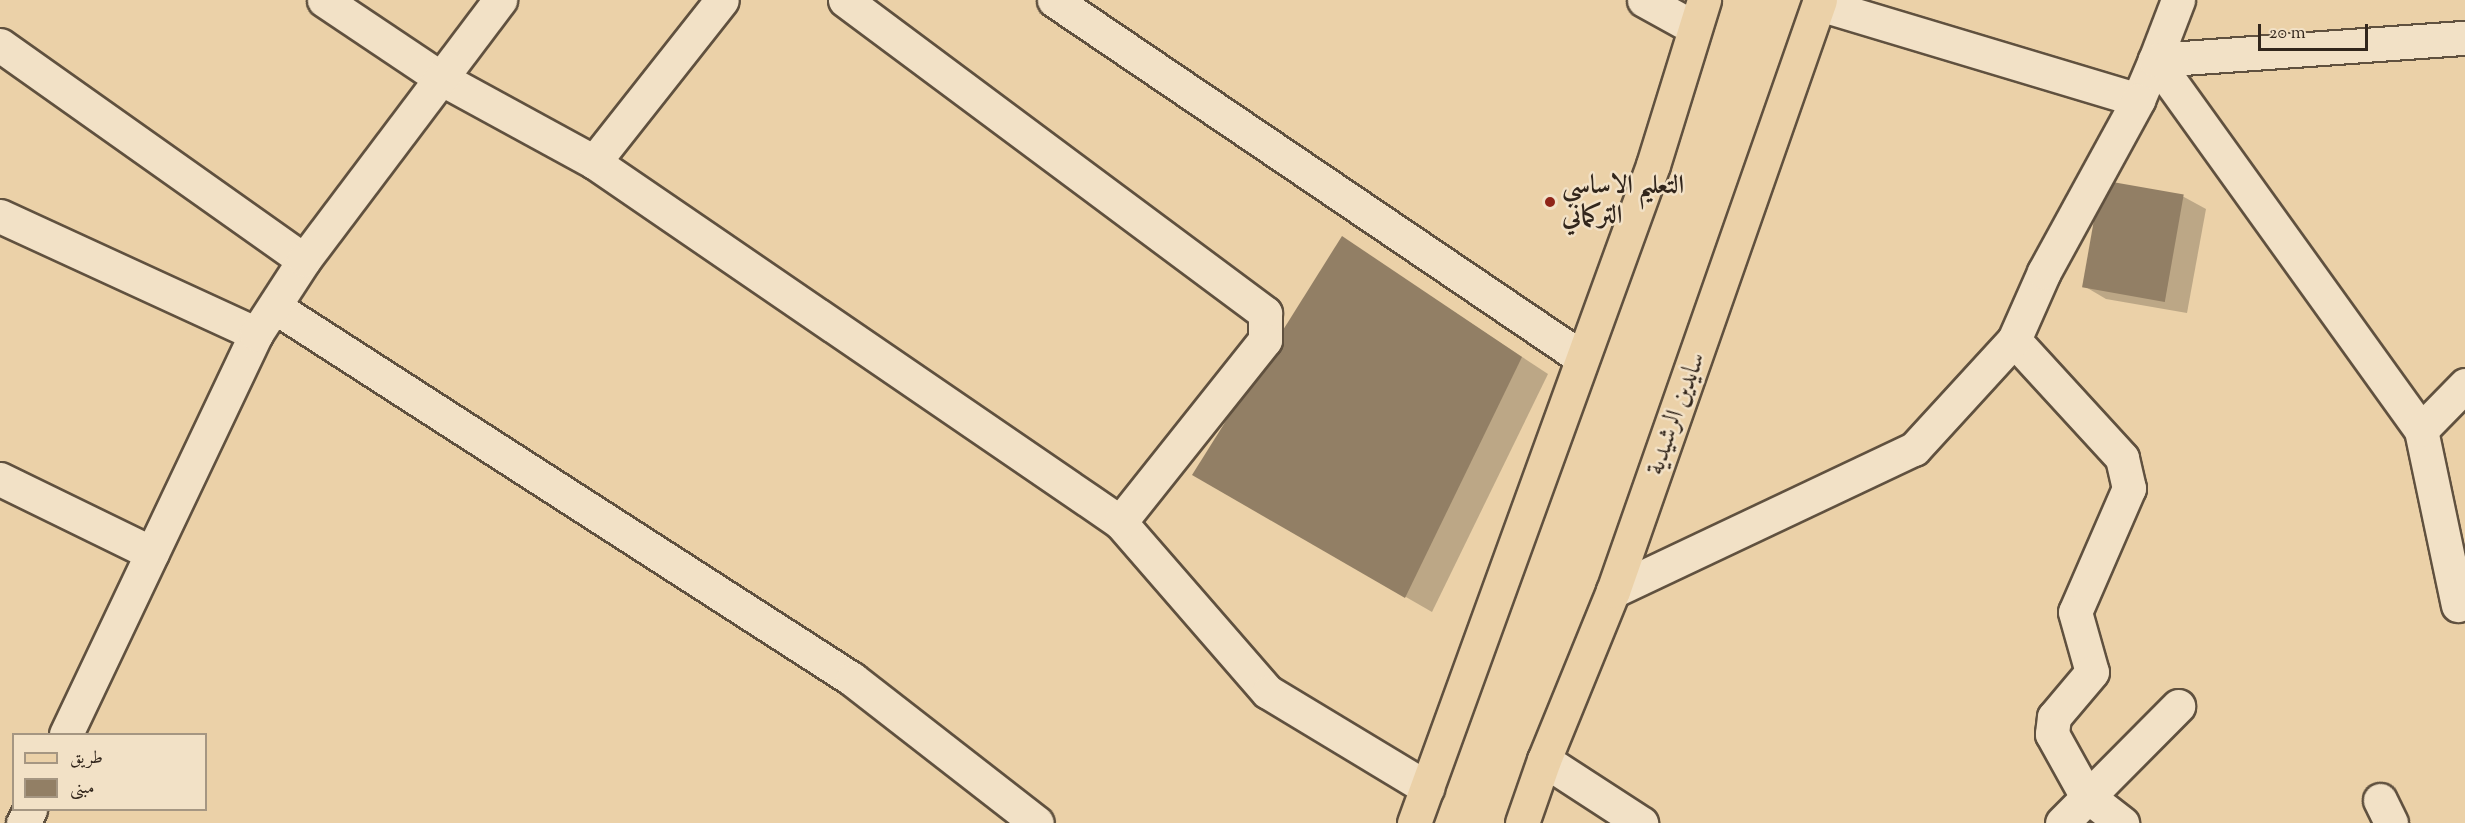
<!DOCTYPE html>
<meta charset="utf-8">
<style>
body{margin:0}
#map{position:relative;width:2465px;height:823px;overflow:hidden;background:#ebd1a8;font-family:"Sorts Mill Goudy",Amiri,serif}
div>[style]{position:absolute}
.shadow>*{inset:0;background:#0003}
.building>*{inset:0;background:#927f65;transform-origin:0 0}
.roads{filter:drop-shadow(2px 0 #60513f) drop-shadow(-2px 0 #60513f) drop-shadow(0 2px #60513f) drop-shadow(0 -2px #60513f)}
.minor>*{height:33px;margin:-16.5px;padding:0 16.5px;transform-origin:16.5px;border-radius:16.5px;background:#f2e1c6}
.primary>*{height:33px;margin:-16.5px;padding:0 16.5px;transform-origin:16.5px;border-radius:16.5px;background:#ebd1a8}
.dots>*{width:16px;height:16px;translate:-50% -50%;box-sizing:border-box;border:3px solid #f2e1c6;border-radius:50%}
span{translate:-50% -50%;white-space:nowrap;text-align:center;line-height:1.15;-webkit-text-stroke:5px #f2e1c6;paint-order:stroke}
.poi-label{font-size:26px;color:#32261c;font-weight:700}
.left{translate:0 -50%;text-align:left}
.street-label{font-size:26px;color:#32261c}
.legend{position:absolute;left:12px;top:733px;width:195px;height:78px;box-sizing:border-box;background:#f2e1c6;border:2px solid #a59682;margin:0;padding:8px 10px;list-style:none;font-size:18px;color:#32261c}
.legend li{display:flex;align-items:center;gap:12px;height:30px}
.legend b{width:30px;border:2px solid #a59682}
.scale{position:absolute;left:2258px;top:24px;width:110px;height:27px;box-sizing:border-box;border:3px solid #32261c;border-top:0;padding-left:8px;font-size:18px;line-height:21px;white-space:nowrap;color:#32261c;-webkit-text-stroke:4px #f2e1c6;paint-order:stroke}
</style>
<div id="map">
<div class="shadow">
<div style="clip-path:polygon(2102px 182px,2184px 197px,2206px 209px,2187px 313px,2106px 299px,2084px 286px)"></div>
<div style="clip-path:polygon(1342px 238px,1548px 374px,1432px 612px,1194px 475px)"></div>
</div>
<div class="building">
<div style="left:2101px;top:180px;width:84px;height:109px;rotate:10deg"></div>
<div style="clip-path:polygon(1342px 236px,1522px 357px,1405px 598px,1192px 475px)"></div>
</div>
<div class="roads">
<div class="minor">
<div style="left:324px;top:0;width:142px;rotate:33.8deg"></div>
<div style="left:442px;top:79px;width:173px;rotate:28.6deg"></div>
<div style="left:594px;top:162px;width:637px;rotate:34.39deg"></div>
<div style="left:1120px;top:522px;width:225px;rotate:49deg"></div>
<div style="left:1268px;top:692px;width:186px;rotate:31.1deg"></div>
<div style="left:845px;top:0;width:524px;rotate:36.69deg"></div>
<div style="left:1265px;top:313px;width:27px;rotate:90deg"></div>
<div style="left:1265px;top:340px;width:233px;rotate:128.5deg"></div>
<div style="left:1054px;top:0;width:638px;rotate:34.14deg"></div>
<div style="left:1644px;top:0;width:56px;rotate:28.9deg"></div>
<div style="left:2178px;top:0;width:64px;rotate:111deg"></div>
<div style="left:2155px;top:60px;width:456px;rotate:54.3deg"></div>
<div style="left:2421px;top:430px;width:179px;rotate:78.1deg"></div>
<div style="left:1819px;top:4px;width:333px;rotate:16.7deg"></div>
<div style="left:2138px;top:100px;width:43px;rotate:-67deg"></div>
<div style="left:2155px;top:60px;width:311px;rotate:-4.1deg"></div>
<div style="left:0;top:45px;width:372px;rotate:35.3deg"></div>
<div style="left:594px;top:162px;width:206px;rotate:-51.7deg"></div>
<div style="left:0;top:216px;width:282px;rotate:24.7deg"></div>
<div style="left:275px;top:307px;width:687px;rotate:32.81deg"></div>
<div style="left:852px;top:679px;width:234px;rotate:37.9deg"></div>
<div style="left:2014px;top:340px;width:160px;rotate:47.5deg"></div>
<div style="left:2122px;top:458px;width:31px;rotate:77deg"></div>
<div style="left:2129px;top:488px;width:135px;rotate:113.5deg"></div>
<div style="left:2075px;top:612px;width:62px;rotate:74.2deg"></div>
<div style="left:2092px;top:672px;width:59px;rotate:130.2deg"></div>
<div style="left:2054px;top:717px;width:17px;rotate:97deg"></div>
<div style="left:2052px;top:734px;width:70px;rotate:60.9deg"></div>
<div style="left:2086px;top:795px;width:46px;rotate:37.9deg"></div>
<div style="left:2421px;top:430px;width:63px;rotate:-45.6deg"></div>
<div style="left:0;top:479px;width:169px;rotate:26deg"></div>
<div style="left:1613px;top:591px;width:333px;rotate:-25.3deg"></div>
<div style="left:1914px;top:449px;width:148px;rotate:-47.5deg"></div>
<div style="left:2014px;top:340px;width:74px;rotate:-66.2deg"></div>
<div style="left:2044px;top:272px;width:196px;rotate:-61.3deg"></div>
<div style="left:66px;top:734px;width:443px;rotate:-64.6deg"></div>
<div style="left:256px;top:334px;width:88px;rotate:-57deg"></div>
<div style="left:304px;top:260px;width:326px;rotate:-53deg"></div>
<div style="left:1544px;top:760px;width:116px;rotate:33deg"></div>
<div style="left:2380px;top:800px;width:25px;rotate:64deg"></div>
<div style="left:23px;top:823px;width:15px;rotate:-62deg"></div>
<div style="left:2062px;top:823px;width:165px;rotate:-45.2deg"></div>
</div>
<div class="primary">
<div style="left:1414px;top:823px;width:700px;rotate:-70.04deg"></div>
<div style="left:1653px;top:165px;width:173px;rotate:-72.8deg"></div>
<div style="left:1522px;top:823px;width:67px;rotate:-70.8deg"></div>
<div style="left:1544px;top:760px;width:183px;rotate:-67.8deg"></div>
<div style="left:1613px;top:591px;width:626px;rotate:-70.7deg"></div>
</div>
</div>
<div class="dots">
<div style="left:1550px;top:202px;background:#8f2418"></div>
</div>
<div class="poi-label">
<span class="left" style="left:1562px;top:202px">التعليم الاساسي<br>التركماني</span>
</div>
<div class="street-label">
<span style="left:1677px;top:414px;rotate:-70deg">سايدين الرشيدية</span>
</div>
<ul class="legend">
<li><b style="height:8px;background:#ebd1a8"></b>طريق</li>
<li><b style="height:16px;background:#927f65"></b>مبنى</li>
</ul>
<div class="scale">20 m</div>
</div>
